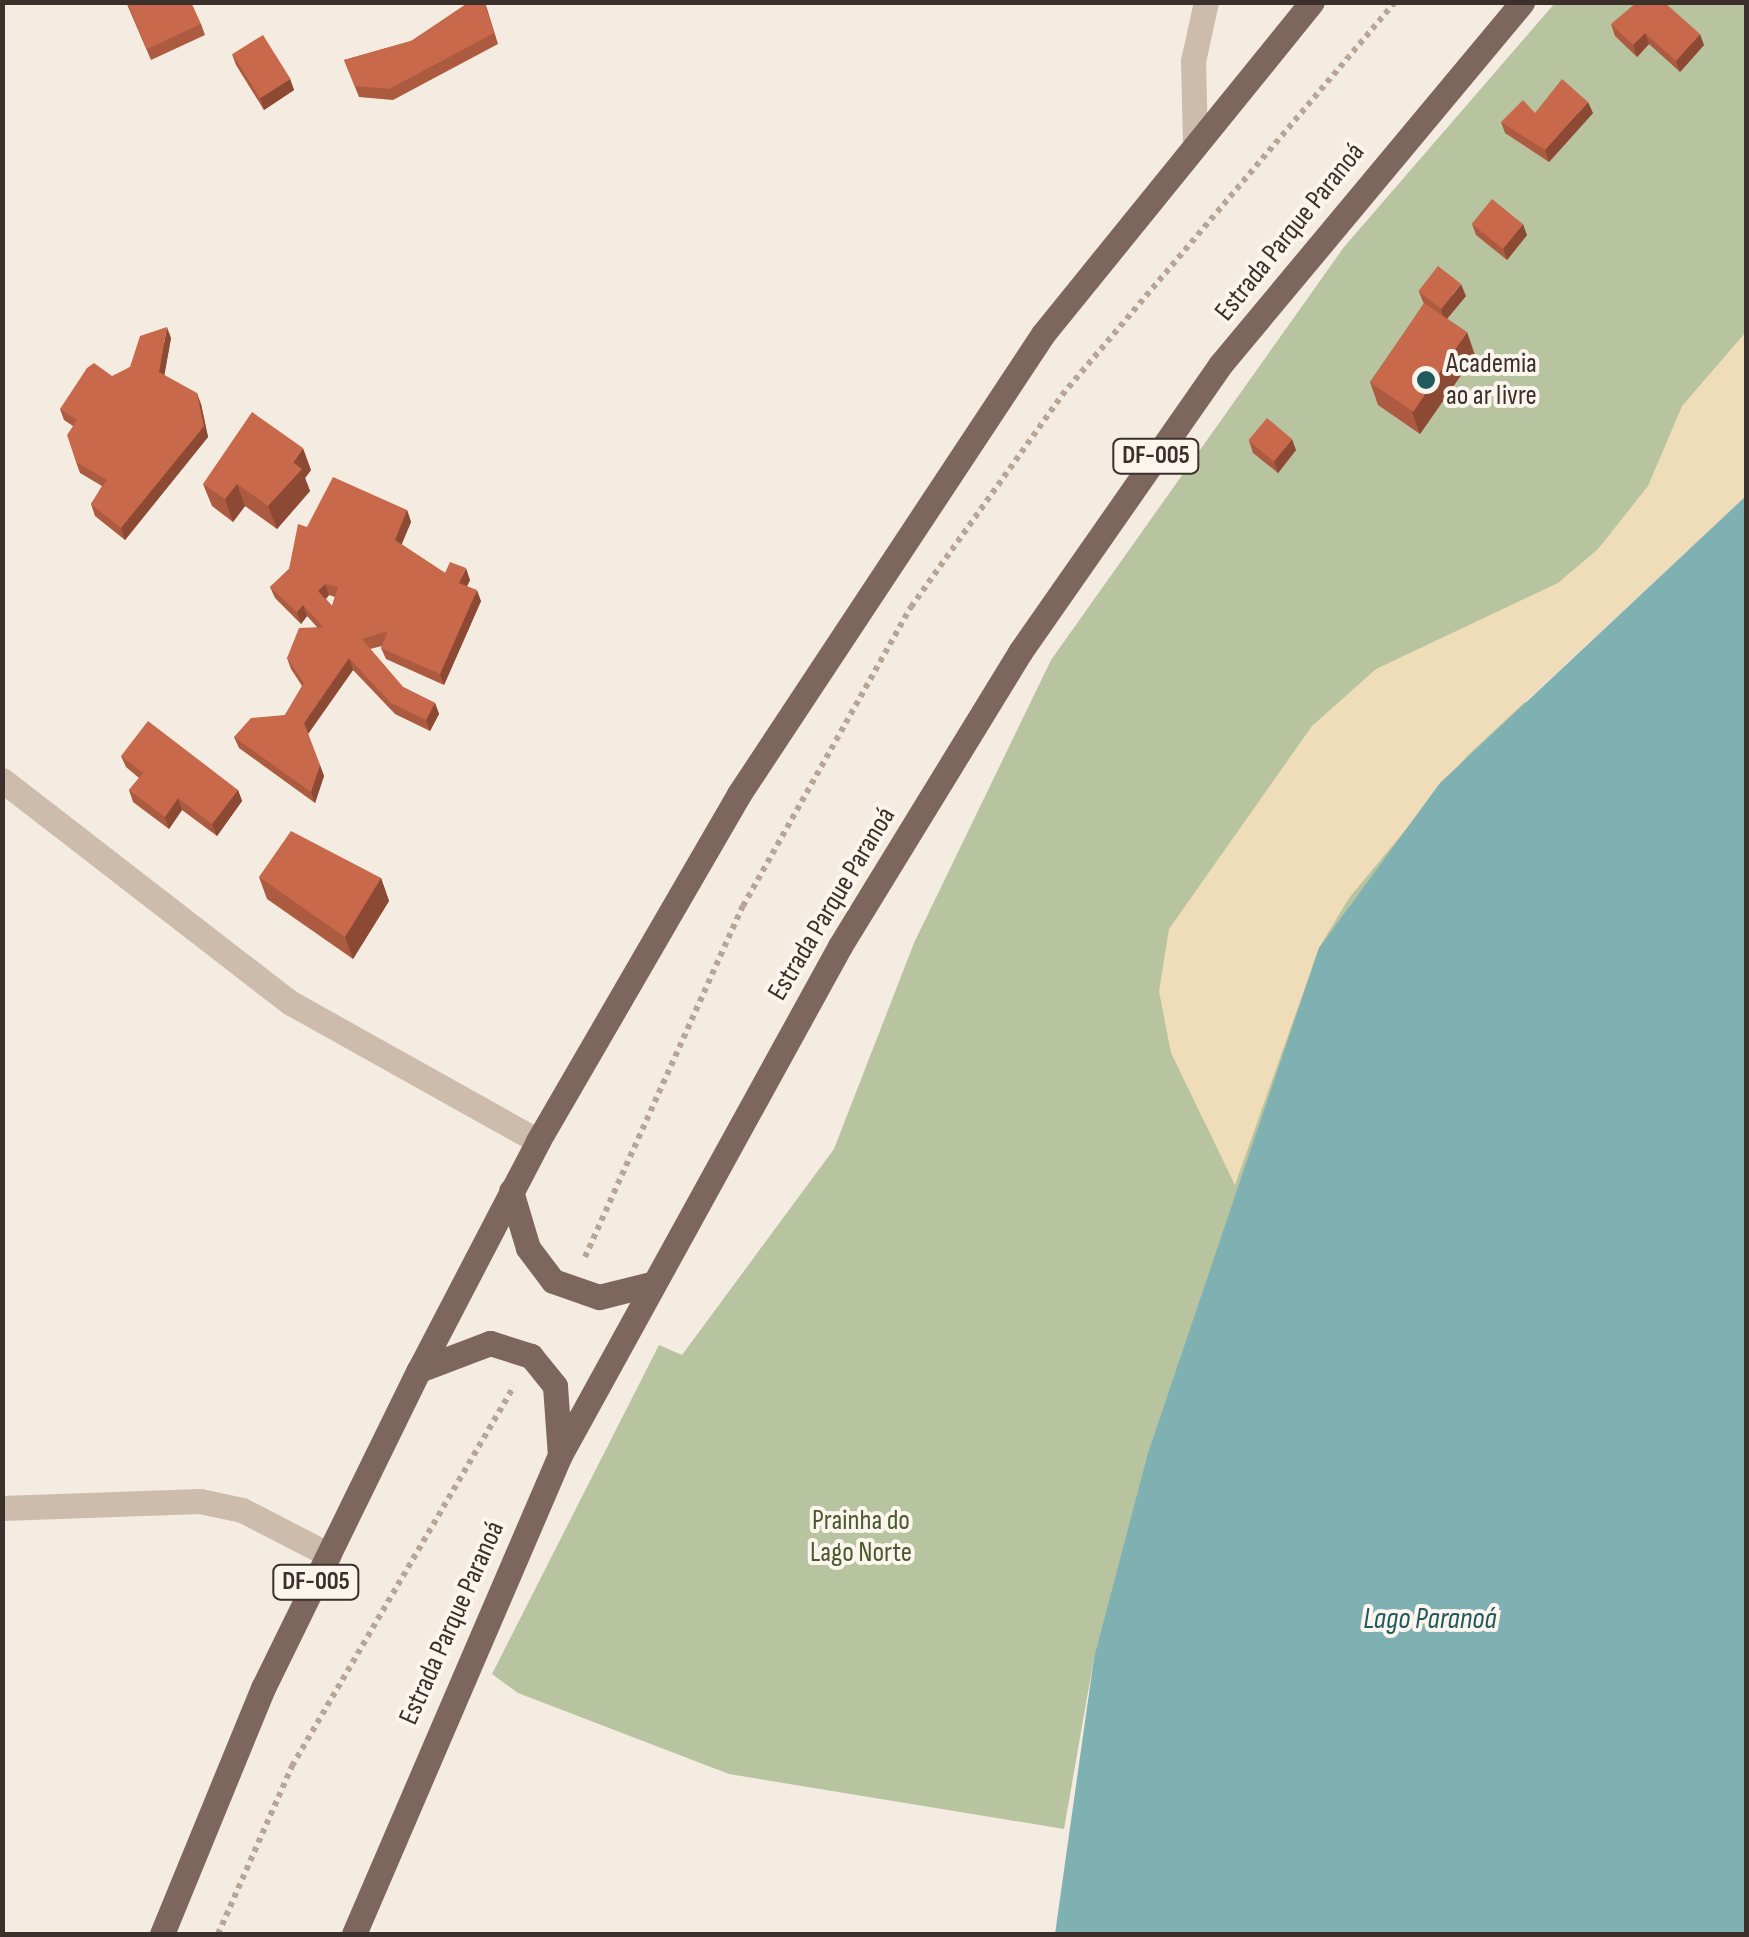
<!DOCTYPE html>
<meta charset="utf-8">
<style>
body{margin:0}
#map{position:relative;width:1749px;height:1937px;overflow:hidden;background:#f4ebe1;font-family:"Sofia Sans Condensed",sans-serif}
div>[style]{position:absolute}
.green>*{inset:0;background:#b8c4a0}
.sand>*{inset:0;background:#efdcb8}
.water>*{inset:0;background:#7fb0b2}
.path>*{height:6px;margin-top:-3px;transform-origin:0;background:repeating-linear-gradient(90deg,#b9a596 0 5px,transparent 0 10px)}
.minor>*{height:25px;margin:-12.5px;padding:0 12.5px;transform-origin:12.5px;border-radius:12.5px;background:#cdbbac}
.major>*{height:25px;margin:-12.5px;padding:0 12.5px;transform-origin:12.5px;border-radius:12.5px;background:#7d675c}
.wall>*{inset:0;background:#ac5a40}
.shaded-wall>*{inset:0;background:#8c4a34}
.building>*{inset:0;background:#c8694b;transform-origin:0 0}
.dots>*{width:28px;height:28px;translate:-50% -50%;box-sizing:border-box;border:5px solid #fbf5ee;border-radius:50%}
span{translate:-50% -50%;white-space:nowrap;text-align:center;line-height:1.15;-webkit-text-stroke:8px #fbf5ee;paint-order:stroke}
.shield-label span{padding:2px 8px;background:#fbf5ee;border:2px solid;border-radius:8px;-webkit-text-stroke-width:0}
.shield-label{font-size:25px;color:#3b302b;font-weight:700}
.street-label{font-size:28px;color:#3b302b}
.poi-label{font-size:28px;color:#3b302b}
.left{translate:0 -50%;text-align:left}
.park-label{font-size:28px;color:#4a5a2e}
.water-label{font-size:30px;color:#1f5a5e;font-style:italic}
.frame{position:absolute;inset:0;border:5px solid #3b302b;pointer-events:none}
</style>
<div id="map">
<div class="green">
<div style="clip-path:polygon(1555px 3px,1746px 3px,1746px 496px,1528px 697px,1094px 1658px,1064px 1829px,729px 1774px,518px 1693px,492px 1674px,659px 1345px,682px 1355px,834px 1149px,914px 943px,1051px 660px,1344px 247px)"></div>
</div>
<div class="sand">
<div style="clip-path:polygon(1746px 332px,1746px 496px,1467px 756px,1349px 898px,1319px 948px,1235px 1185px,1171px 1053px,1159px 991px,1169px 929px,1312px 726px,1376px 669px,1558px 583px,1598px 549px,1648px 486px,1682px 406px)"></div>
</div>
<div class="water">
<div style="clip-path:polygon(1746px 496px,1746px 1934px,1055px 1934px,1094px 1658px,1148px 1453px,1319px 948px,1440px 783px)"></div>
</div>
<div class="path">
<div style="left:585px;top:1257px;width:385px;rotate:-65.8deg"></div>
<div style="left:743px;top:906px;width:343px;rotate:-60.7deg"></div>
<div style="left:911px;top:607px;width:260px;rotate:-54.5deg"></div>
<div style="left:1062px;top:395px;width:515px;rotate:-49.72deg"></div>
<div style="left:218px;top:1934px;width:184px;rotate:-66.2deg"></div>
<div style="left:292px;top:1766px;width:440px;rotate:-59.7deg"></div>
</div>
<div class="minor">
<div style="left:1195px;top:146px;width:85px;rotate:-91.3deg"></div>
<div style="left:1193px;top:61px;width:60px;rotate:-77.6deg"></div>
<div style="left:2px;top:780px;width:365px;rotate:37.7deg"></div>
<div style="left:291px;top:1003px;width:283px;rotate:29.2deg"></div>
<div style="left:2px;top:1508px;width:198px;rotate:-2deg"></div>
<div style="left:200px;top:1501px;width:43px;rotate:12.1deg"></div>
<div style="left:242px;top:1510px;width:98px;rotate:27.3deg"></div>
</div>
<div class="major">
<div style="left:511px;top:1191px;width:59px;rotate:73.4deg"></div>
<div style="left:528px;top:1248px;width:41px;rotate:52.9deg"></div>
<div style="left:553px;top:1281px;width:49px;rotate:19.2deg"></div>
<div style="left:599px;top:1297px;width:54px;rotate:-14deg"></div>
<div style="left:419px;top:1370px;width:76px;rotate:-20.8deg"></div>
<div style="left:490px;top:1343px;width:43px;rotate:17.6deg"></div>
<div style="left:531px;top:1356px;width:38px;rotate:51deg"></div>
<div style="left:555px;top:1386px;width:69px;rotate:85.9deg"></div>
<div style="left:162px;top:1934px;width:266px;rotate:-67.7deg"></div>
<div style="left:263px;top:1688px;width:354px;rotate:-63.9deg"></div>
<div style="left:419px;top:1370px;width:258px;rotate:-62.5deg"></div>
<div style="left:538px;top:1141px;width:401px;rotate:-59.9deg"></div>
<div style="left:739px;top:794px;width:551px;rotate:-56.54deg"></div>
<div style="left:1043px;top:334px;width:427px;rotate:-51deg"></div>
<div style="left:354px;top:1934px;width:521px;rotate:-66.73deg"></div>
<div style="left:560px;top:1455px;width:581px;rotate:-61.18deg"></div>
<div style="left:840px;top:946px;width:345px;rotate:-58.5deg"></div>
<div style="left:1020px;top:652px;width:350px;rotate:-55.1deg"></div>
<div style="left:1220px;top:365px;width:472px;rotate:-50.2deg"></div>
</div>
<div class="wall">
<div style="clip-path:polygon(126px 2px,201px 24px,205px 35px,151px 60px)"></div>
<div style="clip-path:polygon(485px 2px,498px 44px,393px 100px,359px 97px,344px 60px,411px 41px)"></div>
<div style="clip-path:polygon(1611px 24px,1704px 45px,1680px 72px,1649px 44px,1637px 57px,1615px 36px)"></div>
<div style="clip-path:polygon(232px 54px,290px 79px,294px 90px,264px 110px,236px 65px)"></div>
<div style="clip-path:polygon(1535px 113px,1593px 113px,1549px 162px,1505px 133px,1501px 122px)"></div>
<div style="clip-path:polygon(1472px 224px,1527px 235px,1507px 260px,1476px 235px)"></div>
<div style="clip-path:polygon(1419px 292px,1466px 296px,1447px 319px,1475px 355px,1420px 434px,1378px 405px,1370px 382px,1424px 304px)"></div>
<div style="clip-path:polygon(171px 338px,164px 375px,201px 404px,208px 437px,125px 540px,95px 516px,91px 504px,102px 486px,80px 473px,76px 462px,73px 426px,64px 420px,60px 409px,130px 367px)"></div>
<div style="clip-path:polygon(1249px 441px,1296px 450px,1278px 473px,1253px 453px)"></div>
<div style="clip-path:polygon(311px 470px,305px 478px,310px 491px,277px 529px,245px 506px,233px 522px,212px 506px,203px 484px)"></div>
<div style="clip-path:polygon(evenodd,407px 510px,411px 522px,401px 544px,445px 573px,470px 580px,467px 586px,481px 601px,444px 685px,386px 659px,381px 648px,382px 646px,370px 649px,403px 687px,435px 703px,439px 714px,430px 731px,395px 714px,353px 670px,308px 734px,324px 776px,315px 803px,239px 748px,234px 737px,285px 715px,302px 686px,291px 669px,287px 658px,317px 627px,307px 616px,301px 624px,275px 598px,270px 587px,289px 569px,307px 527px,407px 510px,329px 595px,335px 597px,332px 606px,326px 599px,329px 595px)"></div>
<div style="clip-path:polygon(121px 756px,238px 790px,242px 801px,217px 836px,182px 810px,169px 829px,133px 802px,129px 790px,139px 778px,126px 767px)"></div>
<div style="clip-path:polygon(259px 877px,381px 878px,389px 901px,353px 959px,267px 899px)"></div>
</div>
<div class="shaded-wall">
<div style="clip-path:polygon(1645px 33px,1649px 44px,1637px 57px,1633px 45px)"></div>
<div style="clip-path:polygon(1700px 34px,1704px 45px,1680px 72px,1676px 61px)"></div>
<div style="clip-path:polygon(290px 79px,294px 90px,264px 110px,260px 98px)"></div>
<div style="clip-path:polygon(1588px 102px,1593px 113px,1549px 162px,1545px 150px)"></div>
<div style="clip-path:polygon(1523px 224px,1527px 235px,1507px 260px,1503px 248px)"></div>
<div style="clip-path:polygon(1461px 284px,1466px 296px,1445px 321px,1441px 310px)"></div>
<div style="clip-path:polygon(167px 327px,171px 338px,163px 383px,159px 372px)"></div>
<div style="clip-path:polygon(1467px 332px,1475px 355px,1420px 434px,1412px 412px)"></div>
<div style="clip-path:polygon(197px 393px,201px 404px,208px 437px,125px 540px,121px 528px)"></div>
<div style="clip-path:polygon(1292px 439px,1296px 450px,1278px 473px,1274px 462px)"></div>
<div style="clip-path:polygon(303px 448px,311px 470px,305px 478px,310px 491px,277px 529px,268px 506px,293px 462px)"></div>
<div style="clip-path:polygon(237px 484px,245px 506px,233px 522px,225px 499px)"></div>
<div style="clip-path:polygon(407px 510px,411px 522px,399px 551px,395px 540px)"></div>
<div style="clip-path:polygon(466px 568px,470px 580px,463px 594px,459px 583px)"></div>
<div style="clip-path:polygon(325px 584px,329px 595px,322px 603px,318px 591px)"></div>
<div style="clip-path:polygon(477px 590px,481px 601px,444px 685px,440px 674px)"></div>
<div style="clip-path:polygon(303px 605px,307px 616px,301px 624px,297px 612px)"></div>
<div style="clip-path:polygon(349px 658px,353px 670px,308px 734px,304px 723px)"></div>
<div style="clip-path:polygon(435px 703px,439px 714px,430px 731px,426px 720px)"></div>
<div style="clip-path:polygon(320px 765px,324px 776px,315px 803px,311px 792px)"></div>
<div style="clip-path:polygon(238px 790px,242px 801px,217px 836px,212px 824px)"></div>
<div style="clip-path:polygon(178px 798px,182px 810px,169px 829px,165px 817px)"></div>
<div style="clip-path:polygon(381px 878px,389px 901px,353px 959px,345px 937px)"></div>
</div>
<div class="building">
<div style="clip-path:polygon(127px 2px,191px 2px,201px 24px,147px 49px)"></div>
<div style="clip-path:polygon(469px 2px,484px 2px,494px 33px,389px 89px,355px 86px,344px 60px,411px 41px)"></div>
<div style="clip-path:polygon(1637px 2px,1664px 2px,1700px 34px,1676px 61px,1645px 33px,1633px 45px,1611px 24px)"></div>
<div style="left:263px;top:35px;width:52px;height:36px;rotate:58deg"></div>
<div style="clip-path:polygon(1562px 79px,1588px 102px,1545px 150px,1501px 122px,1523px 100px,1535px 113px)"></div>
<div style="left:1492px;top:199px;width:40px;height:32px;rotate:39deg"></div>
<div style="left:1438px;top:266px;width:29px;height:32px;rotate:38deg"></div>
<div style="left:1424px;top:303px;width:52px;height:96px;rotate:34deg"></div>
<div style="clip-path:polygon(167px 327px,159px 372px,197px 393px,204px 426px,121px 528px,91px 504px,107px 480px,76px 462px,67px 435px,77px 420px,60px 409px,87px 368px,94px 363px,112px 376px,130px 367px,140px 336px)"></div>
<div style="clip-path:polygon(252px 412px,303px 448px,293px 462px,302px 469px,268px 506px,237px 484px,225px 499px,203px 484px)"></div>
<div style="left:1267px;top:418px;width:33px;height:29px;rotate:40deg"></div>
<div style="clip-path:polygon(evenodd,333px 477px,407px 510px,395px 540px,445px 573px,450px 562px,466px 568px,459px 583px,477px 590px,440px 674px,381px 648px,388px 631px,362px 639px,403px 687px,435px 703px,426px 720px,391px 703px,349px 658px,304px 723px,320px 765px,311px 792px,234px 737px,251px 718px,285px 715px,304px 683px,287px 658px,299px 628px,323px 627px,303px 605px,297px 612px,270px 587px,289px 569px,298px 524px,307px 527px,333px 477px,325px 584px,338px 587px,332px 606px,318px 591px,325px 584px)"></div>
<div style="clip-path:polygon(148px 721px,238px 790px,212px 824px,178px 798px,165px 817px,129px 790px,143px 773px,121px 756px)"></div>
<div style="clip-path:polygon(291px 831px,381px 878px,345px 937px,259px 877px)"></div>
</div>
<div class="dots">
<div style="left:1426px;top:380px;background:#1f5a5e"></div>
</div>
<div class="shield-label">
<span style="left:1156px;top:456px">DF-005</span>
<span style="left:316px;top:1582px">DF-005</span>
</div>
<div class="street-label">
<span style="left:1290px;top:232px;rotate:-51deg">Estrada Parque Paranoá</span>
<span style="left:832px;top:904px;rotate:-59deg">Estrada Parque Paranoá</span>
<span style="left:452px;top:1623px;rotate:-66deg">Estrada Parque Paranoá</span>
</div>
<div class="poi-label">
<span class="left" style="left:1446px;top:380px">Academia<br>ao ar livre</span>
</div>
<div class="park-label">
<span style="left:861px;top:1537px">Prainha do<br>Lago Norte</span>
</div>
<div class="water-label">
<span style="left:1430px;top:1619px">Lago Paranoá</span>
</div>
<div class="frame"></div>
</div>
